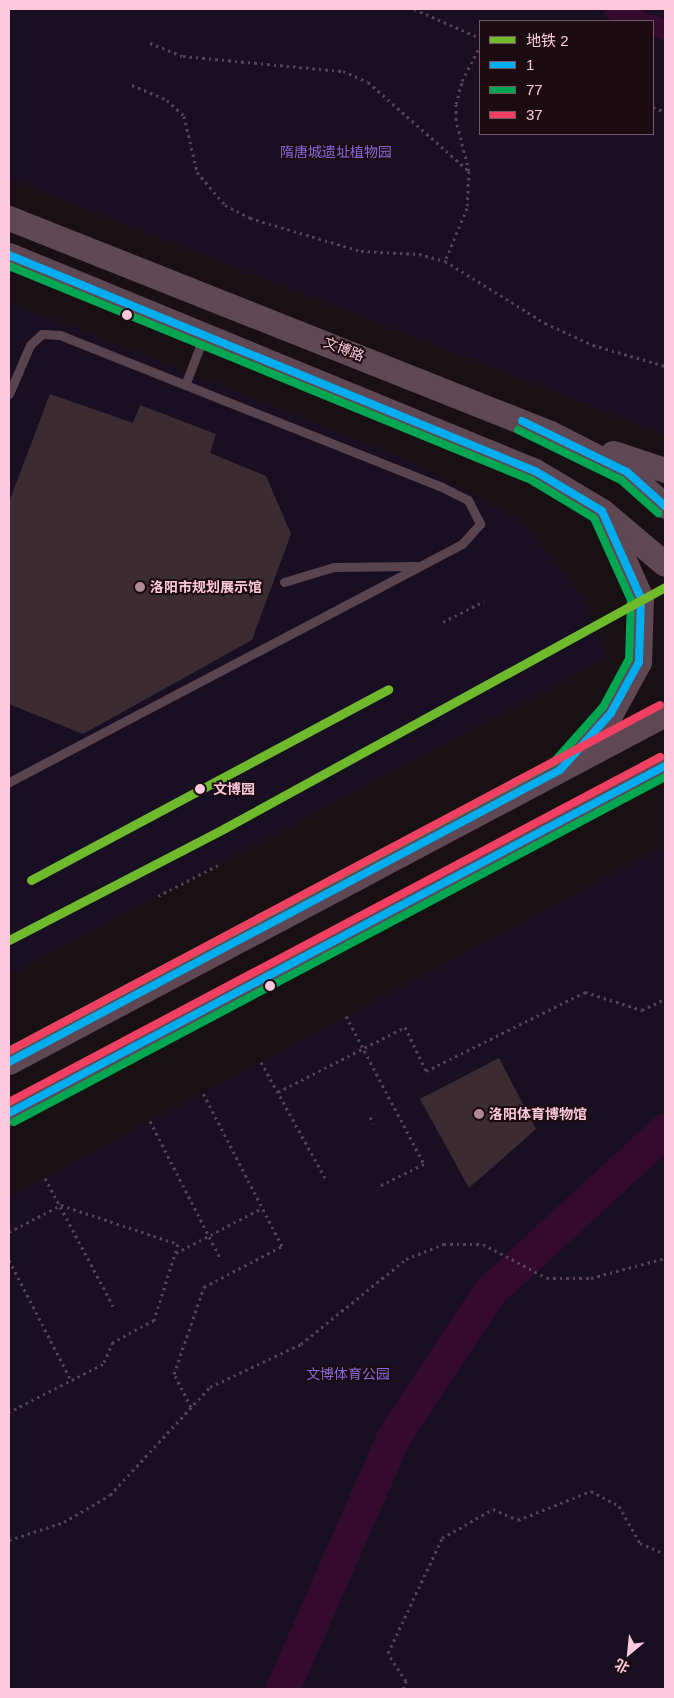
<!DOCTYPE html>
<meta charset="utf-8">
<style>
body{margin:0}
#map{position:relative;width:674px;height:1698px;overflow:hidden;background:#181012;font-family:Arial,"Noto Sans SC",sans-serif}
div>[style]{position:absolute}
.green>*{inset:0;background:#190f23}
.canal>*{height:20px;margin:-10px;padding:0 10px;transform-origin:10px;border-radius:10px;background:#340b2f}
.river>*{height:34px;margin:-17px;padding:0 17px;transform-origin:17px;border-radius:17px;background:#340b2f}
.building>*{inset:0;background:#3b2c31}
.path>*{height:3px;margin-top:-1.5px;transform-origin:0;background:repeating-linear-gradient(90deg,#554256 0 2.5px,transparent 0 6.5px)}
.lane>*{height:9px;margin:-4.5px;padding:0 4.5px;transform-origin:4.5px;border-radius:4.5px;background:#59444e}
.secondary>*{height:25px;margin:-12.5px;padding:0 12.5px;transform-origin:12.5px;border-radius:12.5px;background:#5f4753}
.bus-1>*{height:8px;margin:-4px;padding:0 4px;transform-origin:4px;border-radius:4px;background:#00aeef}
.bus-2>*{height:8px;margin:-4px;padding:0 4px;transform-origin:4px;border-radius:4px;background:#00a651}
.bus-3>*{height:8px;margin:-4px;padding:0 4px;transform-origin:4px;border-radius:4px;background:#f24062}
.metro-1>*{height:9px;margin:-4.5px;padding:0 4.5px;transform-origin:4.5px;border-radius:4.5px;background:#6fba2c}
.dots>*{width:14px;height:14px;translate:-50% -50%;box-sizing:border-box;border:2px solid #1c0c11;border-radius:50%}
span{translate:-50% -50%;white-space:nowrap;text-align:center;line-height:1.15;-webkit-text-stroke:4px #1c0c11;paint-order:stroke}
.park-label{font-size:14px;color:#8569de}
.street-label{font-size:14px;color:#fec8dd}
.poi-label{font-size:14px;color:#fec8dd;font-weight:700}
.left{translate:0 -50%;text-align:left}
.stop-label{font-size:14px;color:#fec8dd;font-weight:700}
.frame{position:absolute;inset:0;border:10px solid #fec8dd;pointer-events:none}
.legend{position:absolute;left:479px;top:20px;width:175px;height:115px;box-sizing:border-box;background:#1c0c11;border:1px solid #765763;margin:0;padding:6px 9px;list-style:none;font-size:15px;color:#fec8dd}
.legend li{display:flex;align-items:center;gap:10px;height:25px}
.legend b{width:25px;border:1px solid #765763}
.north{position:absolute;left:604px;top:1628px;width:50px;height:50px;-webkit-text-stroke:4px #1c0c11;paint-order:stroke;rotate:208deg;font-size:14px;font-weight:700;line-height:20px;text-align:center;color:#fec8dd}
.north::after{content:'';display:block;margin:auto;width:18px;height:22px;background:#fec8dd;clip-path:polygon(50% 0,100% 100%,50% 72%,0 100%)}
</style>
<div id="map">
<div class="green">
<div style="clip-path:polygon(evenodd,9px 9px,665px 9px,665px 435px,9px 179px,9px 9px,480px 21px,653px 21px,653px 134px,480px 134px,480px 21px)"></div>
<div style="clip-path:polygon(9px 302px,412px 462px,510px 515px,527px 527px,586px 602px,607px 658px,9px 975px)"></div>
<div style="clip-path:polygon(665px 846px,665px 1689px,9px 1689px,9px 1197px)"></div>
</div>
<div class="canal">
<div style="left:613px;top:9px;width:32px;rotate:22deg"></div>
<div style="left:653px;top:25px;width:13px;rotate:23deg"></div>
</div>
<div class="river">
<div style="left:283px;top:1689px;width:275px;rotate:-66.2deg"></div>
<div style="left:394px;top:1437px;width:174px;rotate:-56.5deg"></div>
<div style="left:490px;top:1292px;width:238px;rotate:-42.6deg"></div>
</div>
<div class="building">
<div style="clip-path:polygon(50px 394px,133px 423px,140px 405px,216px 434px,210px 453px,266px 476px,291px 534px,252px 640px,83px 734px,9px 704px,9px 502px)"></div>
<div style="clip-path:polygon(499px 1058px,536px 1129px,469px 1188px,420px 1099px)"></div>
</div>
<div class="path">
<div style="left:414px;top:9px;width:72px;rotate:23.7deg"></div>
<div style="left:150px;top:43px;width:35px;rotate:22deg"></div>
<div style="left:183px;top:56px;width:161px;rotate:5.4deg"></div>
<div style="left:343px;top:71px;width:27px;rotate:24deg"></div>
<div style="left:368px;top:82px;width:135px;rotate:41.4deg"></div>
<div style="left:469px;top:171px;width:37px;rotate:93deg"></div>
<div style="left:467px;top:208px;width:57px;rotate:112.5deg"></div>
<div style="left:445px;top:261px;width:118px;rotate:31.8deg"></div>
<div style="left:545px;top:323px;width:53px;rotate:24.6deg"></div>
<div style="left:593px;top:345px;width:75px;rotate:16.3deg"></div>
<div style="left:132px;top:85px;width:38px;rotate:23deg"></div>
<div style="left:167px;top:100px;width:23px;rotate:43deg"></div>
<div style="left:184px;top:116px;width:57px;rotate:76.9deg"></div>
<div style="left:197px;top:172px;width:43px;rotate:49.7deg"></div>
<div style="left:225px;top:205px;width:28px;rotate:27deg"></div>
<div style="left:250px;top:218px;width:116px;rotate:16.6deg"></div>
<div style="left:361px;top:251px;width:58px;rotate:3deg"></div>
<div style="left:419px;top:254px;width:27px;rotate:15deg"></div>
<div style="left:653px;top:107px;width:13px;rotate:23deg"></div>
<div style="left:469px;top:171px;width:53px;rotate:-104.3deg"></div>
<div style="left:456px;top:120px;width:16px;rotate:-90deg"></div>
<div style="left:456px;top:104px;width:24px;rotate:-75deg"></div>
<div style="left:462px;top:81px;width:39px;rotate:-63deg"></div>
<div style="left:443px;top:622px;width:46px;rotate:-27.1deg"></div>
<div style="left:158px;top:896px;width:68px;rotate:-27.3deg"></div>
<div style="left:346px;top:1016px;width:167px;rotate:62.2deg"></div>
<div style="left:424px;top:1164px;width:50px;rotate:153.9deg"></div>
<div style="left:261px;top:1062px;width:132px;rotate:61.1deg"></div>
<div style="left:278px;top:1092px;width:143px;rotate:-27.1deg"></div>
<div style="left:405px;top:1027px;width:49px;rotate:64.5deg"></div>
<div style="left:426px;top:1071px;width:178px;rotate:-26.4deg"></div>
<div style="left:585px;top:992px;width:60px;rotate:17.5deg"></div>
<div style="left:642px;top:1010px;width:25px;rotate:-26deg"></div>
<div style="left:370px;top:1117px;width:7px;rotate:63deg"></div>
<div style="left:150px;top:1121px;width:154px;rotate:62.9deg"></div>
<div style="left:45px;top:1178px;width:145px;rotate:62deg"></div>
<div style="left:9px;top:1232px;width:59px;rotate:-27.4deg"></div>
<div style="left:61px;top:1205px;width:123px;rotate:18.4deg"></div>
<div style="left:178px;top:1244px;width:80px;rotate:107.5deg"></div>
<div style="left:154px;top:1320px;width:47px;rotate:151.8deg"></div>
<div style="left:113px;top:1342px;width:24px;rotate:114deg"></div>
<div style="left:103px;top:1364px;width:106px;rotate:152.9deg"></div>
<div style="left:176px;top:1253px;width:97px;rotate:-27.6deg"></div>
<div style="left:9px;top:1260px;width:135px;rotate:62.7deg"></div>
<div style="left:191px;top:1407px;width:37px;rotate:-117deg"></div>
<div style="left:174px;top:1374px;width:92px;rotate:-71deg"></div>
<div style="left:204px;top:1287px;width:88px;rotate:-27.7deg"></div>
<div style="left:282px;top:1246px;width:172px;rotate:-117.3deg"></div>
<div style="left:9px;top:1540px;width:58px;rotate:-18.1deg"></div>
<div style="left:64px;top:1522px;width:53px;rotate:-30.4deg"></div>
<div style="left:110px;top:1495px;width:147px;rotate:-47.2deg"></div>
<div style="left:210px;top:1387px;width:101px;rotate:-25.3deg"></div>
<div style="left:301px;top:1344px;width:135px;rotate:-39deg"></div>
<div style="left:406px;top:1259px;width:41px;rotate:-21.5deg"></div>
<div style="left:444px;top:1244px;width:39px"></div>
<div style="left:483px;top:1244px;width:72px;rotate:28deg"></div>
<div style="left:547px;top:1278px;width:44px"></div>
<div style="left:591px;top:1278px;width:77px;rotate:-15.1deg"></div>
<div style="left:403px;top:1689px;width:9px;rotate:-69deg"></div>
<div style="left:406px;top:1681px;width:33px;rotate:-123deg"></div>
<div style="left:388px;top:1653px;width:127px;rotate:-64.8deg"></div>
<div style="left:442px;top:1538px;width:59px;rotate:-29.6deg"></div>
<div style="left:493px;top:1509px;width:27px;rotate:24deg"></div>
<div style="left:518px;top:1520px;width:79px;rotate:-21.7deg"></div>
<div style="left:591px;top:1491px;width:32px;rotate:28deg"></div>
<div style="left:619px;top:1506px;width:43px;rotate:60.4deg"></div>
<div style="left:640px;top:1543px;width:27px;rotate:24deg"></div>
</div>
<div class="lane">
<div style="left:185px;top:385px;width:53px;rotate:-68.8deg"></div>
<div style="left:9px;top:394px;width:53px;rotate:-66.8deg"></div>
<div style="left:30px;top:345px;width:16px;rotate:-43deg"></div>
<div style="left:42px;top:334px;width:18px;rotate:3deg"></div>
<div style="left:60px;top:335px;width:409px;rotate:21.7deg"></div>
<div style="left:440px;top:486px;width:31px;rotate:27deg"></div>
<div style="left:468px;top:500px;width:27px;rotate:63deg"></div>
<div style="left:480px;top:524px;width:27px;rotate:132deg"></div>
<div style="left:462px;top:544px;width:512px;rotate:152.28deg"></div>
<div style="left:284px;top:582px;width:52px;rotate:-16.7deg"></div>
<div style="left:334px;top:567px;width:82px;rotate:-0.7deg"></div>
</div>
<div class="secondary">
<div style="left:9px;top:218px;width:582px;rotate:21.67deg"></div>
<div style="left:550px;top:433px;width:86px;rotate:26.9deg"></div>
<div style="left:627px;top:472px;width:51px;rotate:41.8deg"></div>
<div style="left:9px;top:255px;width:569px;rotate:22.33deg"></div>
<div style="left:535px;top:471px;width:78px;rotate:30.8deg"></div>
<div style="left:602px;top:511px;width:82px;rotate:40.1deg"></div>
<div style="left:613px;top:453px;width:55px;rotate:18.1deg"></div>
<div style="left:571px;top:758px;width:60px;rotate:-48.4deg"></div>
<div style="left:611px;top:713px;width:58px;rotate:-61.2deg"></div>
<div style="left:639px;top:662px;width:64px;rotate:-88.2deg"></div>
<div style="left:641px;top:598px;width:88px;rotate:-114.2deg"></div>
<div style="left:9px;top:1062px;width:743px;rotate:-27.95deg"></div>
<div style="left:9px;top:1113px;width:742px;rotate:-27.88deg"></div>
</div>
<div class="bus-1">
<div style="left:9px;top:255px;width:569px;rotate:22.33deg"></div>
<div style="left:535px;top:471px;width:78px;rotate:30.8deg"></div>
<div style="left:602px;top:511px;width:95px;rotate:65.9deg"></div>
<div style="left:641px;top:598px;width:64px;rotate:91.8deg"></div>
<div style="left:639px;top:662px;width:58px;rotate:118.8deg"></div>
<div style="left:611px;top:713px;width:76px;rotate:131.8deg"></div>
<div style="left:560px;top:770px;width:624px;rotate:152.08deg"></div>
<div style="left:522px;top:421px;width:117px;rotate:25.9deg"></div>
<div style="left:627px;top:472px;width:51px;rotate:41.8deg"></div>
<div style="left:9px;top:1113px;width:742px;rotate:-27.88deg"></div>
</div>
<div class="bus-2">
<div style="left:9px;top:266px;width:564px;rotate:22.29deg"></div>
<div style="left:531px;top:480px;width:74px;rotate:31.1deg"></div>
<div style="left:594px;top:518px;width:90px;rotate:65.7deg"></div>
<div style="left:631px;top:600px;width:59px;rotate:91.9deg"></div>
<div style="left:629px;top:659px;width:55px;rotate:118.4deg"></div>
<div style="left:603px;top:707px;width:74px;rotate:131.7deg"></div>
<div style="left:554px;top:762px;width:617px;rotate:152.06deg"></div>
<div style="left:518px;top:430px;width:114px;rotate:25.9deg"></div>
<div style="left:621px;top:480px;width:50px;rotate:41.7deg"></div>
<div style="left:14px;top:1122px;width:737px;rotate:-27.92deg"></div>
</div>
<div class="bus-3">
<div style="left:9px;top:1051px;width:737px;rotate:-27.99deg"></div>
<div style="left:9px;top:1102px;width:737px;rotate:-27.92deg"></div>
</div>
<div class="metro-1">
<div style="left:31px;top:880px;width:405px;rotate:-28.1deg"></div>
<div style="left:9px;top:940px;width:243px;rotate:-27.4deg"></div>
<div style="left:225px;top:828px;width:502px;rotate:-28.71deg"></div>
</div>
<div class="dots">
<div style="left:127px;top:315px;background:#fec8dd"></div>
<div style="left:140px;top:587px;background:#ae8896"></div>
<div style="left:200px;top:789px;background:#fec8dd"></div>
<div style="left:270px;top:986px;background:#fec8dd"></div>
<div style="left:479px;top:1114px;background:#ae8896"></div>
</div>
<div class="park-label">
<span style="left:336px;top:152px">隋唐城遗址植物园</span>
<span style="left:348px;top:1374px">文博体育公园</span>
</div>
<div class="street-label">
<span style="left:344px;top:349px;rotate:21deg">文博路</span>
</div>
<div class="poi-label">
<span class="left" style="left:150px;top:587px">洛阳市规划展示馆</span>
<span class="left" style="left:489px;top:1114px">洛阳体育博物馆</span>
</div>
<div class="stop-label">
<span class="left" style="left:213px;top:789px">文博园</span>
</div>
<div class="frame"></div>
<ul class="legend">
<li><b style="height:6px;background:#6fba2c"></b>地铁 2</li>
<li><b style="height:6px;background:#00aeef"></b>1</li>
<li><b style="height:6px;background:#00a651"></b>77</li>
<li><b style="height:6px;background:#f24062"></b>37</li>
</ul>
<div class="north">北</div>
</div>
